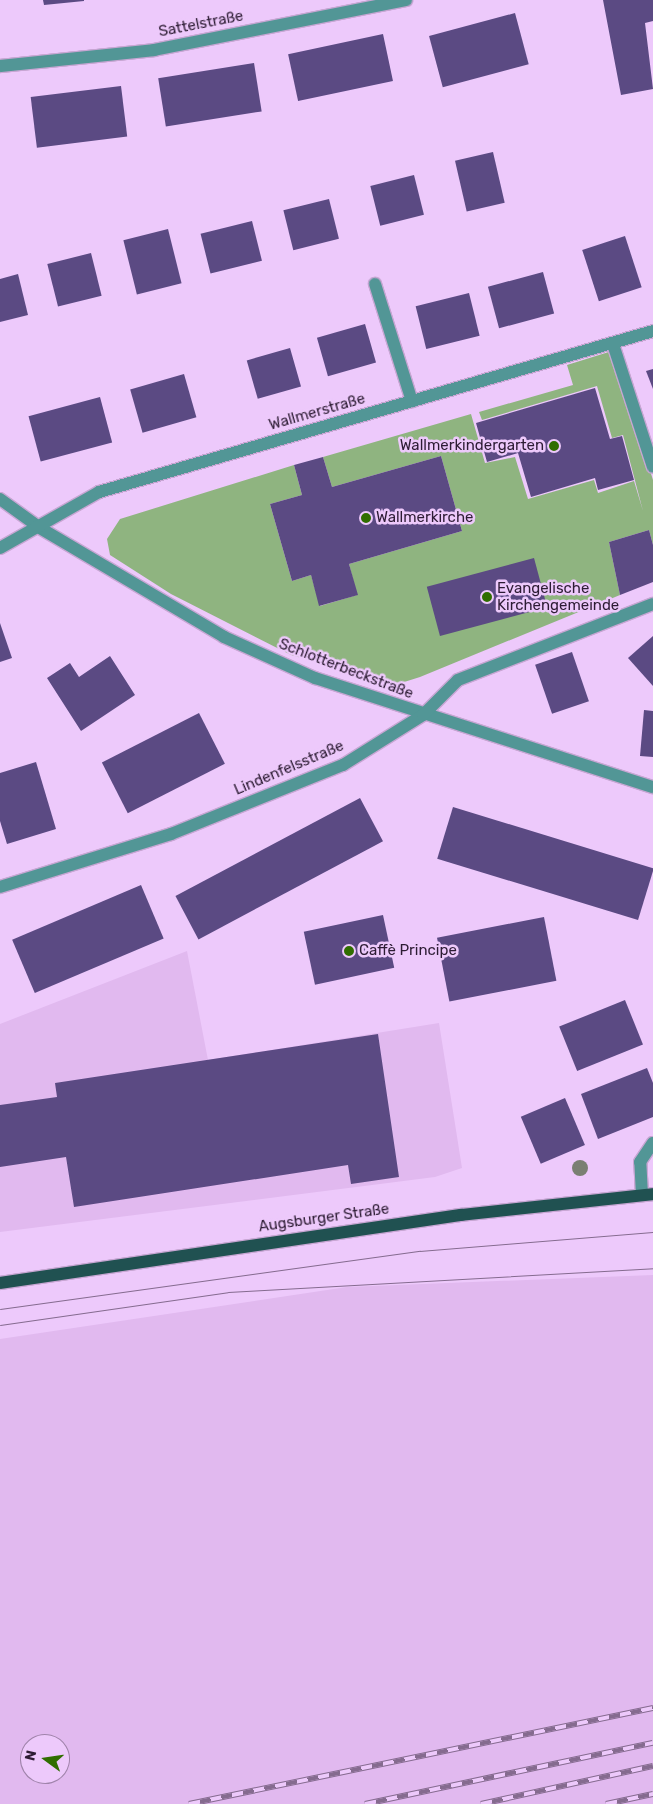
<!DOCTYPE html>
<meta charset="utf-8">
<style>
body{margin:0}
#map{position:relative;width:653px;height:1804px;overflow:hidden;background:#edc9fb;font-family:Rubik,sans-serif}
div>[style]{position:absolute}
.built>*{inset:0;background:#e1b9ef}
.green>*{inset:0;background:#8fb480}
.building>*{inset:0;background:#5b4a83;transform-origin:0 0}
.roads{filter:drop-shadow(1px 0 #c7a6d3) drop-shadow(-1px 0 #c7a6d3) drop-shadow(0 1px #c7a6d3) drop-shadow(0 -1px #c7a6d3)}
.minor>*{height:12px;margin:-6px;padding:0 6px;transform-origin:6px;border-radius:6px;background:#529696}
.major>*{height:12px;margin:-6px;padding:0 6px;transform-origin:6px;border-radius:6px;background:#205151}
.tram>*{height:1px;margin:-0.5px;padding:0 0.5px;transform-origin:0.5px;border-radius:0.5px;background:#856b8f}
.rail>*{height:5.5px;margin-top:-2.75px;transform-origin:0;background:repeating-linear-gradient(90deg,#edc9fb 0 11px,#856b8f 0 22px);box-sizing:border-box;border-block:1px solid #856b8f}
.trees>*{width:16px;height:16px;margin:-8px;border-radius:50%;background:#7a7f72}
.dots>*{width:14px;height:14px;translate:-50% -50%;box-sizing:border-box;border:2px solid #edc9fb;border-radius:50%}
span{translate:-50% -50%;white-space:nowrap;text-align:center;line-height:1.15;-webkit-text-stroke:5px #edc9fb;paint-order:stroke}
.street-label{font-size:15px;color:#2d1c34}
.poi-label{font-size:15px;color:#2d1c34}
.right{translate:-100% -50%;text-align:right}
.left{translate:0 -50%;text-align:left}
.north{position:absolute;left:20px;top:1734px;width:50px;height:50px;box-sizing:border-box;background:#edc9fb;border:1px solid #a084ab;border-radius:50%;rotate:284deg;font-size:14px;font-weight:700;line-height:20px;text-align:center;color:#2d1c34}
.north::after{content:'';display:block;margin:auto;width:18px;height:22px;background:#306e00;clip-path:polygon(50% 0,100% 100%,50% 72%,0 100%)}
</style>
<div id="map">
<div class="built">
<div style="clip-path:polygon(187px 951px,208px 1060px,439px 1023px,462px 1168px,435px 1177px,0 1232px,0 1024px)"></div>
<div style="clip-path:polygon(evenodd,653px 1275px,653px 1804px,0 1804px,0 1339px,347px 1287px,653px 1275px,30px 1744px,60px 1744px,60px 1774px,30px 1774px,30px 1744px)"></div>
</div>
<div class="green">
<div style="clip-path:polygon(612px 351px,653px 480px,653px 545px,649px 530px,609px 542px,620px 595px,420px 677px,401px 683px,379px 681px,291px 655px,171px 594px,110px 555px,107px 539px,120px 519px,294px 465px,302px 495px,270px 504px,292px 581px,311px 575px,320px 606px,357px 595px,349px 564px,462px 531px,441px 456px,332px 487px,323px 457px,471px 414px,485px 463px,515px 457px,528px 499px,594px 480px,598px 493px,634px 481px,643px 511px,623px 435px,612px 438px,597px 386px,482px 420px,479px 412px,573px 385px,567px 365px)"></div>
</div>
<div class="building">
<div style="clip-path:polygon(43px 0,84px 0,84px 1px,44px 5px)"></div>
<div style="clip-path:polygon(603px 0,653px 0,653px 21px,645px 23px,653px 89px,621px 95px)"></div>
<div style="left:515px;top:13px;width:53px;height:89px;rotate:75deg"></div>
<div style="left:383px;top:34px;width:48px;height:97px;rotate:78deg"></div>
<div style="left:254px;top:63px;width:49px;height:97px;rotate:81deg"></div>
<div style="left:121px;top:86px;width:51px;height:91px;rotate:83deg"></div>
<div style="left:493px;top:152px;width:52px;height:39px;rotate:77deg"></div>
<div style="left:414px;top:175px;width:41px;height:45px;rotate:76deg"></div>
<div style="left:329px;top:199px;width:41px;height:47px;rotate:76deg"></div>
<div style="left:252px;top:221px;width:41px;height:53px;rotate:76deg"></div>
<div style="left:168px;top:229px;width:56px;height:46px;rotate:76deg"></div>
<div style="left:625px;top:236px;width:54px;height:45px;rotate:72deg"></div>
<div style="left:91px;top:253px;width:44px;height:45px;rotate:76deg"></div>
<div style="left:543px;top:272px;width:43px;height:57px;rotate:75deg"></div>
<div style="clip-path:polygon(18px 274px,28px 315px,0 322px,0 279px)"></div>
<div style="left:469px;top:293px;width:44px;height:55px;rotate:76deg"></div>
<div style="left:365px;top:324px;width:40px;height:50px;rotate:74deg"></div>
<div style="left:290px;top:348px;width:40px;height:45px;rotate:74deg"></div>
<div style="clip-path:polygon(653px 369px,653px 389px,646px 371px)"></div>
<div style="left:184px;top:374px;width:45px;height:56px;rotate:74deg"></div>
<div style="clip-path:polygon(595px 388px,610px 439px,622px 436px,634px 480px,598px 490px,595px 478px,531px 497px,518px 453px,487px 462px,476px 423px)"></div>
<div style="left:100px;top:397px;width:47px;height:74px;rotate:75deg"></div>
<div style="clip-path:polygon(441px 456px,462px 531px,349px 564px,358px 595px,319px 606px,311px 575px,292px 581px,270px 504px,302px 495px,294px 465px,323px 457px,332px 487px)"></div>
<div style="clip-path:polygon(649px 530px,653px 545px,653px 582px,620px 595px,609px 542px)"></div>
<div style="left:534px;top:558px;width:51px;height:111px;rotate:75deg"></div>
<div style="clip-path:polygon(0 623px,12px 658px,0 662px)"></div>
<div style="clip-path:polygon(653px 636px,653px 686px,628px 658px)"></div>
<div style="left:572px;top:652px;width:52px;height:39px;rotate:71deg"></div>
<div style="clip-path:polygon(110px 656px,135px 695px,81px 731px,47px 678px,70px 663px,79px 677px)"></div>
<div style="clip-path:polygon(644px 710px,653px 711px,653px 757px,640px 756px)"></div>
<div style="left:199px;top:713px;width:57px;height:109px;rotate:63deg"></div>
<div style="clip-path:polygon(36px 762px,56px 829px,7px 844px,0 821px,0 773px)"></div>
<div style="left:360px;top:798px;width:49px;height:209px;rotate:62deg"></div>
<div style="left:453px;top:807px;width:210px;height:54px;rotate:17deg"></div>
<div style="left:141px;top:885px;width:58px;height:140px;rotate:67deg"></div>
<div style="left:383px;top:915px;width:54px;height:81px;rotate:78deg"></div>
<div style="left:544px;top:917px;width:65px;height:109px;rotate:79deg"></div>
<div style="left:625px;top:1000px;width:48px;height:71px;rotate:68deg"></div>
<div style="clip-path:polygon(378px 1034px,399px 1177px,351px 1184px,348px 1165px,74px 1207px,66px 1157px,0 1167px,0 1105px,57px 1097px,55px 1083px)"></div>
<div style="clip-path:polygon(647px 1068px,653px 1083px,653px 1117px,598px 1139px,581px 1094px)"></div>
<div style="left:565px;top:1098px;width:51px;height:48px;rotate:67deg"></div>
</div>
<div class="roads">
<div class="minor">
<div style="left:0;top:66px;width:155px;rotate:-5.9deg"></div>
<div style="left:154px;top:50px;width:257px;rotate:-11.2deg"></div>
<div style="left:375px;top:284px;width:123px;rotate:72.5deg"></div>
<div style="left:613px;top:344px;width:129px;rotate:72deg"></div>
<div style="left:0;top:499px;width:49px;rotate:35.9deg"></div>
<div style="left:40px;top:528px;width:214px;rotate:30.6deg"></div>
<div style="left:224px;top:637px;width:100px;rotate:24.3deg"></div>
<div style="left:315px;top:678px;width:355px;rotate:17.9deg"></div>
<div style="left:0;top:548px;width:114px;rotate:-29.5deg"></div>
<div style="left:99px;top:492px;width:577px;rotate:-16.2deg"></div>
<div style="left:0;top:887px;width:179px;rotate:-17.2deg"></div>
<div style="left:171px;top:834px;width:185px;rotate:-21.9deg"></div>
<div style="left:343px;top:765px;width:94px;rotate:-32deg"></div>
<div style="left:423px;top:715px;width:49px;rotate:-45deg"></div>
<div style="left:458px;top:680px;width:209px;rotate:-21.3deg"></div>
<div style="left:642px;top:1195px;width:33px;rotate:-93deg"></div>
<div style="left:640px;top:1162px;width:23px;rotate:-56deg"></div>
</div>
<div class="major">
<div style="left:0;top:1283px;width:466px;rotate:-8.4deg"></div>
<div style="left:461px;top:1215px;width:193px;rotate:-6.2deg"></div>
</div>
</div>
<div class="tram">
<div style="left:0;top:1309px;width:424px;rotate:-7.9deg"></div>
<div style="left:420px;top:1251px;width:234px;rotate:-4.7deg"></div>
<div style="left:0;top:1325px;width:230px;rotate:-8.2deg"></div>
<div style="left:228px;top:1292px;width:426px;rotate:-3.2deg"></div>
</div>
<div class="rail">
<div style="left:189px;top:1804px;width:474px;rotate:-11.7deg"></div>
<div style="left:365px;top:1804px;width:294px;rotate:-12deg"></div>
<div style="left:481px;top:1804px;width:176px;rotate:-12.5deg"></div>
<div style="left:606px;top:1804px;width:48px;rotate:-12deg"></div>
</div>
<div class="trees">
<div style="left:580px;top:1168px"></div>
</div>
<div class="dots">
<div style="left:554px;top:446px;background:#306e00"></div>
<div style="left:366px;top:518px;background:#306e00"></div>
<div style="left:487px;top:597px;background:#306e00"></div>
<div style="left:349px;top:951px;background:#306e00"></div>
</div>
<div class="street-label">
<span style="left:201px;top:24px;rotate:-11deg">Sattelstraße</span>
<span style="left:317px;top:412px;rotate:-16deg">Wallmerstraße</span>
<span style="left:346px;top:669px;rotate:21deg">Schlotterbeckstraße</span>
<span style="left:289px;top:768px;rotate:-23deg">Lindenfelsstraße</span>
<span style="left:324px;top:1218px;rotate:-8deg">Augsburger Straße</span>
</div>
<div class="poi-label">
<span class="right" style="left:544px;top:446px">Wallmerkindergarten</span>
<span class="left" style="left:376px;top:518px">Wallmerkirche</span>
<span class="left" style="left:497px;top:597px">Evangelische<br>Kirchengemeinde</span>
<span class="left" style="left:359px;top:951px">Caffè Principe</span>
</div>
<div class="north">N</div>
</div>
